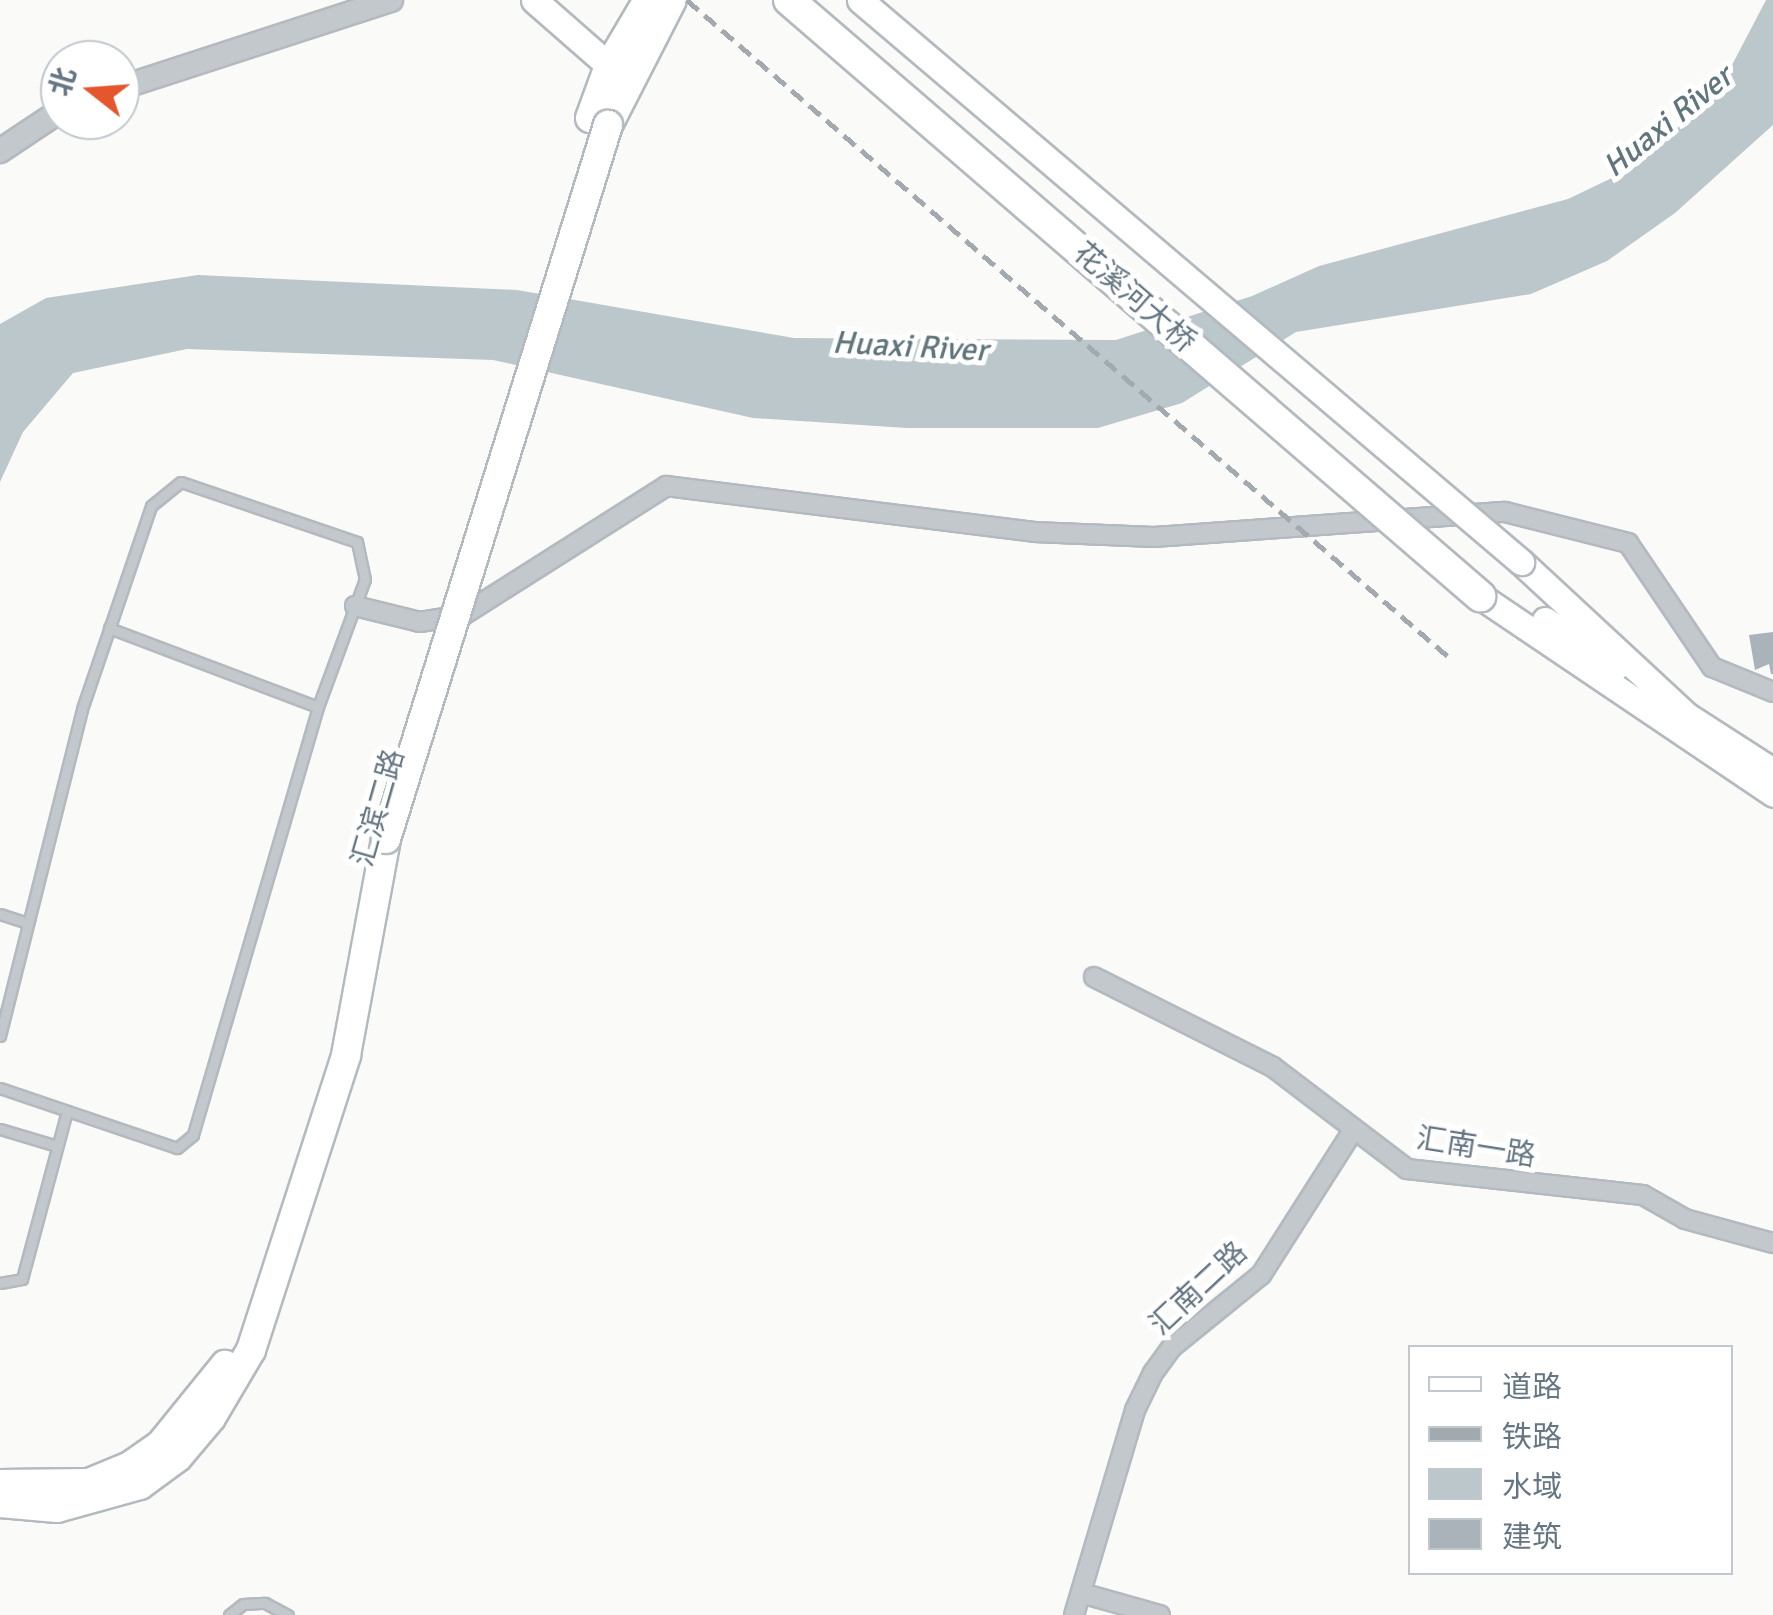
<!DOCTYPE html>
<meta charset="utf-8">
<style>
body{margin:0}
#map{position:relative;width:1773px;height:1615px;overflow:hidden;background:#fafaf8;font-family:Signika,"Noto Sans SC",sans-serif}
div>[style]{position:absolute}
.water>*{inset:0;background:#bbc7cb}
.building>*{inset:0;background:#aab3b9}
.roads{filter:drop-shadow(2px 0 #b3babf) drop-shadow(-2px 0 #b3babf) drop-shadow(0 2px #b3babf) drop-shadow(0 -2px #b3babf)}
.service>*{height:9px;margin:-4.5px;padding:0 4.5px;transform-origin:4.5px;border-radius:4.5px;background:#c3c8cc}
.minor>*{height:18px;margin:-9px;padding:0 9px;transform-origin:9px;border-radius:9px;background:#c3c8cc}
.tertiary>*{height:22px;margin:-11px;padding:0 11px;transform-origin:11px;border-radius:11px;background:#c3c8cc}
.secondary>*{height:25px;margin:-12.5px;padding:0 12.5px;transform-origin:12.5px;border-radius:12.5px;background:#fff}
.primary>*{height:28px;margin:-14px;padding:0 14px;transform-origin:14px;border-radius:14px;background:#fff}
.rail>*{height:5px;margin-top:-2.5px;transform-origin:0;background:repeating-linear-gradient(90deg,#a2aab0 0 15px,transparent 0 23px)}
.bridges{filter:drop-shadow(2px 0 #b3babf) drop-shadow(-2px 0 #b3babf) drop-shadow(0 2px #b3babf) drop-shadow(0 -2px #b3babf)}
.secondary-bridge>*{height:25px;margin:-12.5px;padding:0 12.5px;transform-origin:12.5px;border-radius:12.5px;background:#fff}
.primary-bridge>*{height:28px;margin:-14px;padding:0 14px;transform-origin:14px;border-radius:14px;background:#fff}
.trunk-bridge>*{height:30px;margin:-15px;padding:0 15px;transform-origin:15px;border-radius:15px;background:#fff}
span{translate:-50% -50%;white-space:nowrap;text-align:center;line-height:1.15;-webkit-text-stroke:10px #fff;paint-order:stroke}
.street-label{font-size:30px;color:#657683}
.water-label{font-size:32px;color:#60757c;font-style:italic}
.legend{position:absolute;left:1408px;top:1345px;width:325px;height:230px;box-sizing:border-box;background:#fff;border:2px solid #c1c8cd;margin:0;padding:12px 18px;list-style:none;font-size:30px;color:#657683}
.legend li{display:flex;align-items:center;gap:20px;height:50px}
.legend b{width:50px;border:2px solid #c1c8cd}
.north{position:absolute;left:40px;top:40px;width:100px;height:100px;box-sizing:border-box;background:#fff;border:2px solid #c1c8cd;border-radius:50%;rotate:287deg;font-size:28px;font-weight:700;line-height:40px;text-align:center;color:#657683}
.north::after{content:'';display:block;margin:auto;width:35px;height:45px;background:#e4572e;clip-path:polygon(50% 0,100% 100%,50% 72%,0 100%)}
</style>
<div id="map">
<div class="water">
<div style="clip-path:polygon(1766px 0,1773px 0,1773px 125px,1675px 213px,1607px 261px,1531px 294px,1296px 332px,1182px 403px,1098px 428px,907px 428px,753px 418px,493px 360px,187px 349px,73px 373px,23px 432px,0 482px,0 324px,46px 298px,198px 275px,517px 290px,794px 338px,1116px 340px,1252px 296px,1319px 266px,1568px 199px,1639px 165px,1721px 86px)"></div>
</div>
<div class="building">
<div style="clip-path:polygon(1773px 632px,1773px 674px,1771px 674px,1769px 664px,1755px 670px,1749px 635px)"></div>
</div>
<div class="roads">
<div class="service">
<div style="left:109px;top:628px;width:223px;rotate:20.7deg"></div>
<div style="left:0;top:914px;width:29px;rotate:18deg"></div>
<div style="left:0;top:1036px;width:337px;rotate:-75.9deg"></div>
<div style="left:82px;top:709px;width:214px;rotate:-71.2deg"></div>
<div style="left:151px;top:506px;width:38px;rotate:-39deg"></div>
<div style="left:181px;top:482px;width:186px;rotate:18.8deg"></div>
<div style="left:357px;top:542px;width:38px;rotate:78deg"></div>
<div style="left:365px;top:579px;width:136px;rotate:110.2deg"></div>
<div style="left:318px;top:707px;width:446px;rotate:106.3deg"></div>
<div style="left:193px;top:1135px;width:21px;rotate:141deg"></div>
<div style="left:177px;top:1148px;width:187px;rotate:-161.3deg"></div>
<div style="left:0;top:1129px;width:59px;rotate:16.6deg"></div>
<div style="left:0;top:1283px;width:22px;rotate:-10deg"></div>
<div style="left:22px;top:1279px;width:174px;rotate:-75deg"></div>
<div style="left:229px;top:1615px;width:18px;rotate:-38deg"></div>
<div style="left:243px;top:1604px;width:22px;rotate:-3deg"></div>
<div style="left:265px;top:1603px;width:26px;rotate:28deg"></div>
</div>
<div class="minor">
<div style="left:355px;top:606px;width:67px;rotate:13.8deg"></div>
<div style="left:420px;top:622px;width:44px;rotate:-9.2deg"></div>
<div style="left:463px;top:615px;width:241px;rotate:-32.4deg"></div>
<div style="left:666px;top:486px;width:371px;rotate:7.1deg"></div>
<div style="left:1034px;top:532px;width:120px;rotate:2.4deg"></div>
<div style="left:1154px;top:537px;width:352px;rotate:-4.1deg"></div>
<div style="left:1505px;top:512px;width:127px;rotate:14.1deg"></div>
<div style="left:1628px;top:543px;width:150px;rotate:55.9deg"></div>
<div style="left:1712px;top:667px;width:66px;rotate:22.3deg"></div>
<div style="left:1094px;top:977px;width:200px;rotate:26.7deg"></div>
<div style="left:1273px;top:1067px;width:168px;rotate:37.3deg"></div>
<div style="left:1407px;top:1169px;width:237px;rotate:6.3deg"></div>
<div style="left:1643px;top:1195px;width:48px;rotate:29.7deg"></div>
<div style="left:1685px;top:1219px;width:91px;rotate:15.3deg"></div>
<div style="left:1081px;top:1593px;width:82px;rotate:15.6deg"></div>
<div style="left:1074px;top:1615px;width:214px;rotate:-73.4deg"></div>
<div style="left:1135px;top:1410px;width:41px;rotate:-64.1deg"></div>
<div style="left:1153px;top:1373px;width:32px;rotate:-54deg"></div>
<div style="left:1172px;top:1347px;width:114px;rotate:-39deg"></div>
<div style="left:1261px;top:1275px;width:169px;rotate:-57.5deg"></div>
</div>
<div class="tertiary">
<div style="left:120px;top:88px;width:285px;rotate:-18deg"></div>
<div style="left:0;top:151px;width:72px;rotate:-33.7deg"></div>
</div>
<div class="secondary">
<div style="left:534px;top:0;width:117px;rotate:41.2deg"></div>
<div style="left:1521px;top:562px;width:225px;rotate:42.8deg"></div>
<div style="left:1686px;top:715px;width:103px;rotate:32.8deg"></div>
<div style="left:1480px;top:596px;width:354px;rotate:34deg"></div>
<div style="left:1545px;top:620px;width:85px;rotate:33.5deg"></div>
</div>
<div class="primary">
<div style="left:590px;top:118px;width:55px;rotate:-69.9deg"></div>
<div style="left:609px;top:66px;width:77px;rotate:-59.4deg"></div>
<div style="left:608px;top:125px;width:140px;rotate:-62.9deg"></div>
<div style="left:0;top:1484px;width:89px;rotate:-0.6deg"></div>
<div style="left:89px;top:1483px;width:44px;rotate:-22.5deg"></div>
<div style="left:130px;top:1466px;width:38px;rotate:-35deg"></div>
<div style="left:161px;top:1444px;width:102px;rotate:-51deg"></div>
<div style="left:0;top:1503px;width:57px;rotate:5deg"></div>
<div style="left:57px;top:1508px;width:86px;rotate:-15.5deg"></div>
<div style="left:140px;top:1485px;width:47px;rotate:-36.4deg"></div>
<div style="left:178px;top:1457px;width:51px;rotate:-49.8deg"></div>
<div style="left:211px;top:1418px;width:79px;rotate:-59.5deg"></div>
<div style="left:251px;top:1350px;width:310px;rotate:-72.1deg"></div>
<div style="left:346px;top:1055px;width:220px;rotate:-79.5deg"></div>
</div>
</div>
<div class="rail">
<div style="left:687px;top:0;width:1009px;rotate:40.78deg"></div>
</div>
<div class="bridges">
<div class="secondary-bridge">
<div style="left:860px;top:0;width:868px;rotate:40.37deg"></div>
</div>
<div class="primary-bridge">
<div style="left:386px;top:839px;width:748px;rotate:-72.73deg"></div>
</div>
<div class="trunk-bridge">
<div style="left:789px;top:0;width:913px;rotate:40.78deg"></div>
</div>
</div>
<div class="street-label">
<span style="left:1134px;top:298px;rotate:41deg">花溪河大桥</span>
<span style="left:379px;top:808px;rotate:-74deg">汇滨二路</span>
<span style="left:1476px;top:1148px;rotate:9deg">汇南一路</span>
<span style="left:1199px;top:1289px;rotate:-43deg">汇南二路</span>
</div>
<div class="water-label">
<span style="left:1668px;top:122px;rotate:-39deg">Huaxi River</span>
<span style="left:910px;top:347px;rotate:3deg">Huaxi River</span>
</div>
<ul class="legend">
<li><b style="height:12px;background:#fff"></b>道路</li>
<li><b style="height:12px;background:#a2aab0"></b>铁路</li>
<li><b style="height:28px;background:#bbc7cb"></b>水域</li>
<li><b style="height:28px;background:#aab3b9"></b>建筑</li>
</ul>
<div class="north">北</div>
</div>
